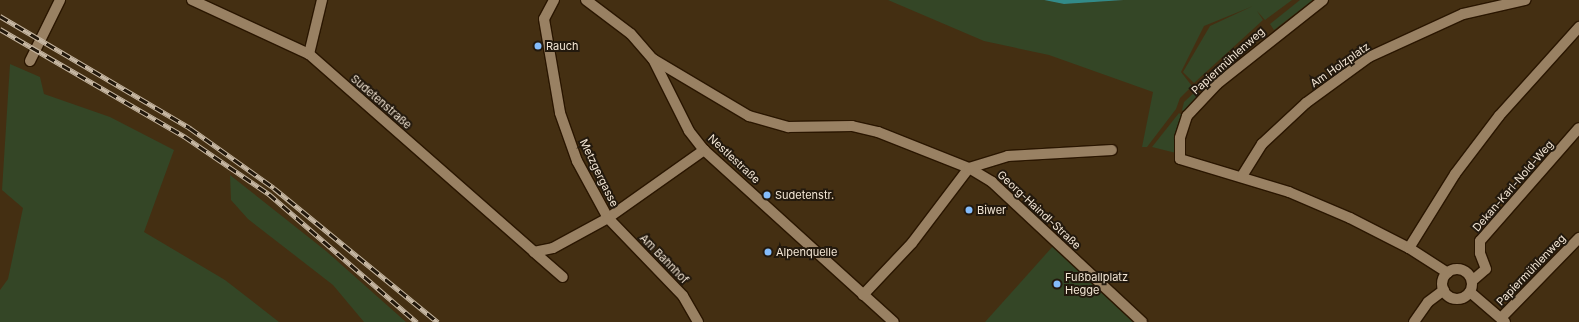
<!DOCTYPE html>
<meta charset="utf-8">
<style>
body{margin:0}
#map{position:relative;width:1579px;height:322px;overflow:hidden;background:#442f12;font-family:Inter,sans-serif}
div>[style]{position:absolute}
.green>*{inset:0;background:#344626}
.water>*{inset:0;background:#328b89}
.roads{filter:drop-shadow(1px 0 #2a1600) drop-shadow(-1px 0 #2a1600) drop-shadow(0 1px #2a1600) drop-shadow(0 -1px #2a1600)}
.minor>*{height:10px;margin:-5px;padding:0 5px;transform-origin:5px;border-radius:5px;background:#998163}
.minor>.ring{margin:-5px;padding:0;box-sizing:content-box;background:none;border:10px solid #998163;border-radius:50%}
.tertiary>*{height:10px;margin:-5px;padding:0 5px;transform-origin:5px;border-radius:5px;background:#998163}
.rail>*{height:4.5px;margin-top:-2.25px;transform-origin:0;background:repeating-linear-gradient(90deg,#23190d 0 9px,#c6b7a3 0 18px);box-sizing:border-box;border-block:1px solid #c6b7a3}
.dots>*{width:11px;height:11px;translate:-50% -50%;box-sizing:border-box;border:2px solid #23190d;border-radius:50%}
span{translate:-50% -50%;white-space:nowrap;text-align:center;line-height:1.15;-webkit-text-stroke:4px #23190d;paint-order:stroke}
.poi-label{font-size:11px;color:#f3e6d5}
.left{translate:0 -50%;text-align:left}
.street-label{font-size:11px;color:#f3e6d5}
</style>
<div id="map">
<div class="green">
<div style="clip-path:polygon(888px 0,1044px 0,1064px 4px,1124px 0,1292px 0,1265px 20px,1257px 11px,1263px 20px,1194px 83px,1183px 72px,1210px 26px,1253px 6px,1204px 26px,1181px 72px,1192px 86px,1180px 98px,1176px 109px,1147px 147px,1142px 147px,1153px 92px,1049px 55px,984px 41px)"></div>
<div style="clip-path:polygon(1300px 0,1313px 0,1274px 30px,1270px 24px)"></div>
<div style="clip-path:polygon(10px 64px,40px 77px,44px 94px,110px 117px,174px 150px,144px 232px,225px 280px,279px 322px,0 322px,0 290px,8px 279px,23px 208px,2px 190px)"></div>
<div style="clip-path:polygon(1196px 91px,1201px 97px,1186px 114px,1182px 110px,1184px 102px)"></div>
<div style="clip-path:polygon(1179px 113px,1184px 117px,1176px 153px,1152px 147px)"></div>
<div style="clip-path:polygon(230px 175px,326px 251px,406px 322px,364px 322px,333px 285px,248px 219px,231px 200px)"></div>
<div style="clip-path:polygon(1054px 245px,1135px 322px,985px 322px)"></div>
</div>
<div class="water">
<div style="clip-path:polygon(1044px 0,1124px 0,1064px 4px)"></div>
</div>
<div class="roads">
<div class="minor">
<div style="left:192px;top:0;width:129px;rotate:24.8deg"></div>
<div style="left:309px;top:54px;width:300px;rotate:41.3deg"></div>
<div style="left:534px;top:252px;width:19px;rotate:-12deg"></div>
<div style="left:553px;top:248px;width:63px;rotate:-28.6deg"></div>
<div style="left:608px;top:218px;width:118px;rotate:-35.3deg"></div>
<div style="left:554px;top:0;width:21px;rotate:118deg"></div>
<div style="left:544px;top:19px;width:95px;rotate:80.3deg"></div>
<div style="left:560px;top:113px;width:51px;rotate:70.5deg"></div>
<div style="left:577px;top:161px;width:65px;rotate:61.5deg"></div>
<div style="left:608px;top:218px;width:108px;rotate:46.1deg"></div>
<div style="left:683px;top:296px;width:30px;rotate:60deg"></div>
<div style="left:1323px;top:0;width:135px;rotate:141.6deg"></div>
<div style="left:1217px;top:84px;width:44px;rotate:133.2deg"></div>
<div style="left:1187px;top:116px;width:23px;rotate:108deg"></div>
<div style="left:1180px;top:138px;width:21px;rotate:90deg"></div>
<div style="left:1180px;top:159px;width:114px;rotate:16.8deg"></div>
<div style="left:1289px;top:192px;width:66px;rotate:23.1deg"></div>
<div style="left:1350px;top:218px;width:66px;rotate:27deg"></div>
<div style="left:1409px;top:248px;width:46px;rotate:32.7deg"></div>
<div style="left:309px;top:54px;width:56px;rotate:-76.5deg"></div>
<div style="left:653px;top:59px;width:112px;rotate:30.7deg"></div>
<div style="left:749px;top:116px;width:41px;rotate:15.8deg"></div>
<div style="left:788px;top:127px;width:64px;rotate:-0.9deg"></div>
<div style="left:852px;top:126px;width:27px;rotate:13deg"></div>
<div style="left:878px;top:132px;width:98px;rotate:21.6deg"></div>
<div style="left:969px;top:168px;width:27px;rotate:31deg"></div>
<div style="left:992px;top:182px;width:205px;rotate:43deg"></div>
<div style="left:30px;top:61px;width:68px;rotate:-63.8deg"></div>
<div style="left:1242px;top:176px;width:38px;rotate:-58deg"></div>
<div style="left:1262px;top:144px;width:60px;rotate:-43deg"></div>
<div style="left:1306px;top:103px;width:78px;rotate:-36.1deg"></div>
<div style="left:1369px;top:57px;width:103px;rotate:-24.6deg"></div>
<div style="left:1463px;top:14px;width:64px;rotate:-12.7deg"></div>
<div style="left:1409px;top:248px;width:87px;rotate:-58.1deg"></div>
<div style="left:1455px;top:174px;width:73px;rotate:-52.8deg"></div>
<div style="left:1499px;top:116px;width:120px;rotate:-48deg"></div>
<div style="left:534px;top:252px;width:38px;rotate:41deg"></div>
<div class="ring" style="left:1442px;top:269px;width:20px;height:20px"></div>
<div style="left:1472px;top:281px;width:18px;rotate:-41deg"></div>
<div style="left:1486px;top:269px;width:17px;rotate:-111deg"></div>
<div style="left:1480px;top:253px;width:12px;rotate:-90deg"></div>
<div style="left:1480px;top:241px;width:150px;rotate:-48.8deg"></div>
<div style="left:1470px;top:292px;width:46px;rotate:40.6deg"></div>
<div style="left:863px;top:295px;width:71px;rotate:-46.7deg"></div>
<div style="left:912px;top:243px;width:94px;rotate:-52.8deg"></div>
<div style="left:969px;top:168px;width:41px;rotate:-17.1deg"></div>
<div style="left:1008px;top:156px;width:104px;rotate:-3.3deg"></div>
<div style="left:1501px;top:318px;width:112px;rotate:-45.7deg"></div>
<div style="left:1414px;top:322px;width:24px;rotate:-55deg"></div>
<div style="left:1428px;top:302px;width:20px;rotate:-37deg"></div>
</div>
<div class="tertiary">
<div style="left:586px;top:0;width:56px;rotate:37.1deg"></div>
<div style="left:631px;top:34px;width:33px;rotate:49deg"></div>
<div style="left:653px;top:59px;width:80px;rotate:63.4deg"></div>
<div style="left:689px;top:131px;width:24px;rotate:52deg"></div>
<div style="left:704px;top:150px;width:256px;rotate:42.2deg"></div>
</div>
</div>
<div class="rail">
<div style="left:0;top:16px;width:221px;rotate:30.5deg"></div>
<div style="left:190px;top:128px;width:103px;rotate:35.5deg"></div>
<div style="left:274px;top:188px;width:212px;rotate:39.3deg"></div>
<div style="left:0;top:29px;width:213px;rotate:30.2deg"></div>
<div style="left:184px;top:136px;width:103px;rotate:34.3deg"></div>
<div style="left:269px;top:194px;width:196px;rotate:40.9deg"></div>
</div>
<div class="dots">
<div style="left:538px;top:46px;background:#84bcfb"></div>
<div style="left:767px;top:195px;background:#84bcfb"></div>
<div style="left:969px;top:210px;background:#84bcfb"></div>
<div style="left:768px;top:252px;background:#84bcfb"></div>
<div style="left:1057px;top:284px;background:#84bcfb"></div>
</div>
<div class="poi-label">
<span class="left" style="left:546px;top:46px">Rauch</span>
<span class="left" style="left:775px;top:195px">Sudetenstr.</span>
<span class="left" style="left:977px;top:210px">Biwer</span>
<span class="left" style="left:776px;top:252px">Alpenquelle</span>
<span class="left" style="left:1065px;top:284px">Fußballplatz<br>Hegge</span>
</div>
<div class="street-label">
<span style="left:1228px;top:61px;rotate:-42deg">Papiermühlenweg</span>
<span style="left:1340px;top:65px;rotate:-35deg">Am Holzplatz</span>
<span style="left:381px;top:102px;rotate:41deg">Sudetenstraße</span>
<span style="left:734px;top:159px;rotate:43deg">Nestlestraße</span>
<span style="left:599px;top:173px;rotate:64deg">Metzgergasse</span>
<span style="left:1513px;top:186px;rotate:-49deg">Dekan-Karl-Nold-Weg</span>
<span style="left:1039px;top:210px;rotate:43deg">Georg-Haindl-Straße</span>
<span style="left:664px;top:259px;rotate:46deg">Am Bahnhof</span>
<span style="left:1531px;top:270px;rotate:-46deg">Papiermühlenweg</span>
</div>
</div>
